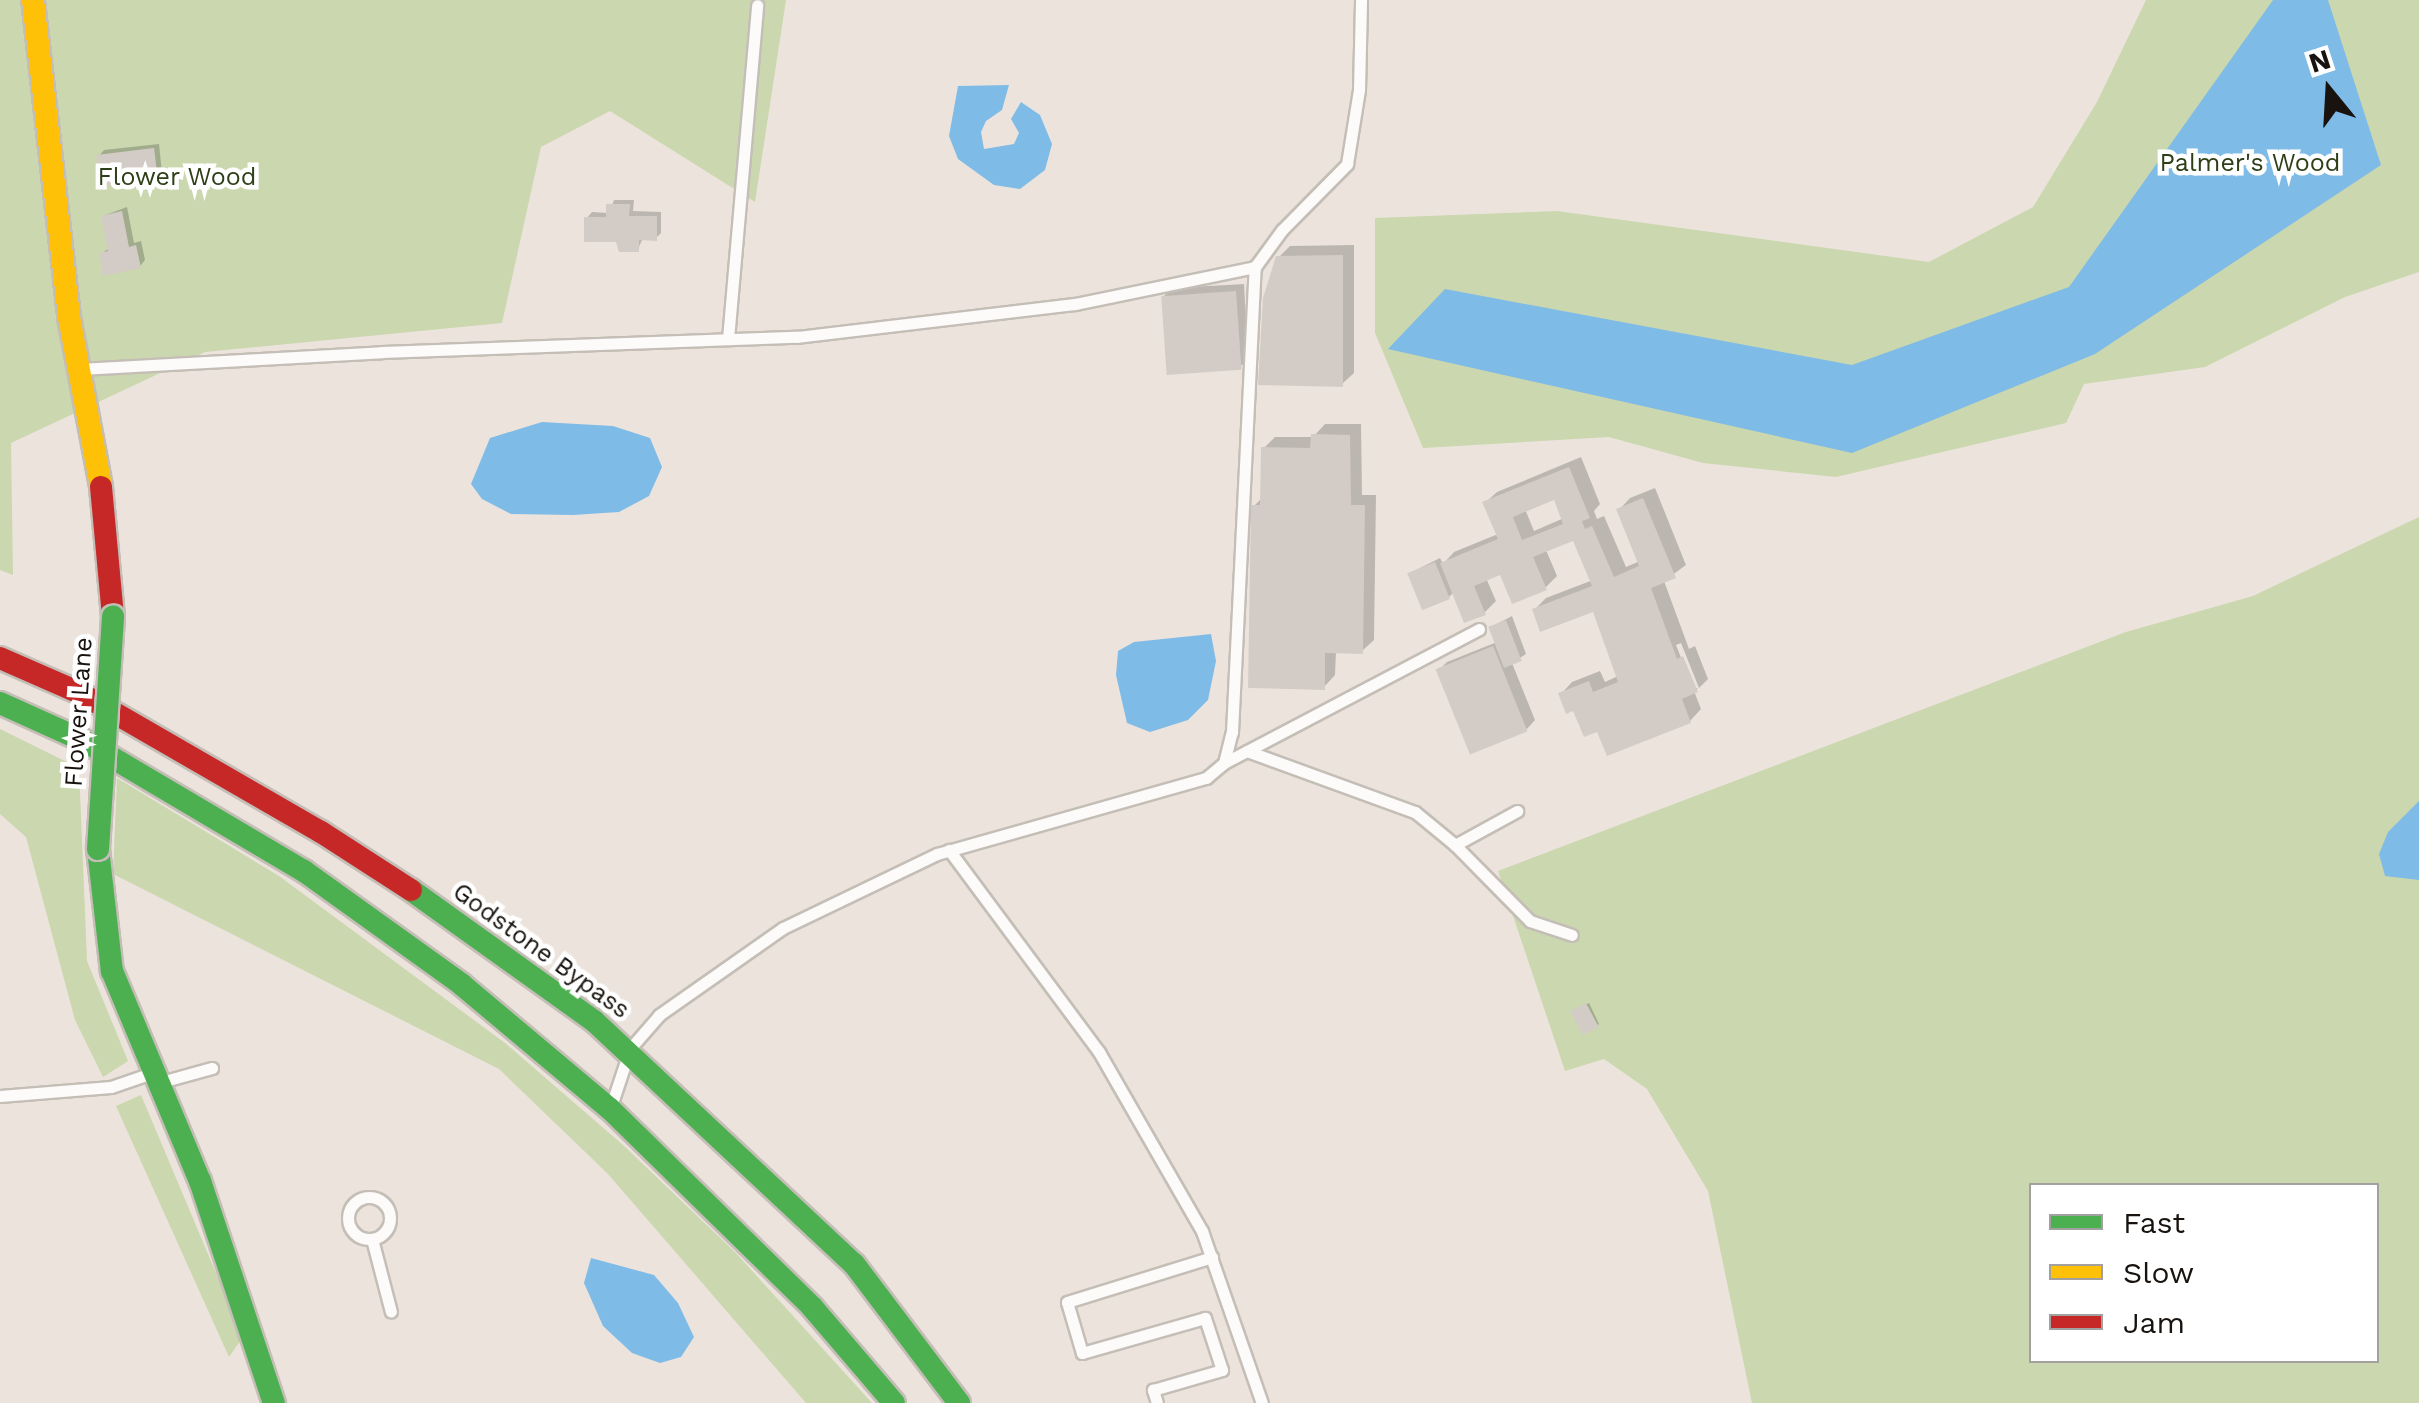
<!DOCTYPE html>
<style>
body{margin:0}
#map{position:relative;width:2419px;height:1403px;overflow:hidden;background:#ece4dc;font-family:"Work Sans",sans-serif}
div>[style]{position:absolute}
.green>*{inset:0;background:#cad7af}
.water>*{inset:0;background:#7fbbe7}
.shadow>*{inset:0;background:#0003}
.building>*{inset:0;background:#d3ccc6;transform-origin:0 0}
.roads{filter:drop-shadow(2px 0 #c4beb7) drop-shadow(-2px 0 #c4beb7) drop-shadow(0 2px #c4beb7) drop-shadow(0 -2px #c4beb7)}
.lane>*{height:11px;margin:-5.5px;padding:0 5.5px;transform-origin:5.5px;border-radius:5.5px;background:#fcfbfa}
.lane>.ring{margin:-5.5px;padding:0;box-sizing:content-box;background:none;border:11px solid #fcfbfa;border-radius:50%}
.fast>*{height:22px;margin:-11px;padding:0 11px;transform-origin:11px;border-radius:11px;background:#4caf50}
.slow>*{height:22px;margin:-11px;padding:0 11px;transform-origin:11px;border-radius:11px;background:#ffc107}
.jam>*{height:22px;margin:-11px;padding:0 11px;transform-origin:11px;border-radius:11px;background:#c62828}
.bridges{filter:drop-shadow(2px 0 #c4beb7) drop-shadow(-2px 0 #c4beb7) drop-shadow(0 2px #c4beb7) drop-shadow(0 -2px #c4beb7)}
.fast-bridge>*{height:22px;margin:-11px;padding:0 11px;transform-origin:11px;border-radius:11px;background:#4caf50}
span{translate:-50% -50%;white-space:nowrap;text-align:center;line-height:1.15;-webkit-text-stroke:9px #fff;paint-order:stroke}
.park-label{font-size:25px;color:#2e3e17}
.street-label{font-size:25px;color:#18130e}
.legend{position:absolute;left:2029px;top:1183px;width:350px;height:180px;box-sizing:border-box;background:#fff;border:2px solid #a3a19f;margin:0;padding:12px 18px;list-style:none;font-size:30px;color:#18130e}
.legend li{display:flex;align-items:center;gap:20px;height:50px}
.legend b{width:50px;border:2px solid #a3a19f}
.north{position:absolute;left:2279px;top:40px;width:100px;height:100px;-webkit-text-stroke:8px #fff;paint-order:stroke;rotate:342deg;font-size:28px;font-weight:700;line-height:40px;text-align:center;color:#18130e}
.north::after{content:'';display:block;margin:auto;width:35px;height:45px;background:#18130e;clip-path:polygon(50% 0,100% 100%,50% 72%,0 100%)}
</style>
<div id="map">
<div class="green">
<div style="clip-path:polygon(0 0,786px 0,755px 202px,610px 111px,541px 147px,502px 323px,205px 352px,11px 443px,13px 575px,0 570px)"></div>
<div style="clip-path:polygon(2146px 0,2419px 0,2419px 272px,2345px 297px,2205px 367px,2084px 384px,2066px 423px,1836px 477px,1703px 463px,1609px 437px,1423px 448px,1375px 333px,1375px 218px,1557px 211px,1929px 262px,2033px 207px,2097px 102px)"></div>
<div style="clip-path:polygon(evenodd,2419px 517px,2419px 1403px,1752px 1403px,1708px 1191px,1647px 1089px,1604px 1059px,1565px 1071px,1498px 871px,2126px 632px,2253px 596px,2419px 517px,2032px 1186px,2376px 1186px,2376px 1360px,2032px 1360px,2032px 1186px)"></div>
<div style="clip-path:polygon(0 729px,79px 768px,87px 961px,128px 1061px,103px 1077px,75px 1020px,26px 837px,0 814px)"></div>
<div style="clip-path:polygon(117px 778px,279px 876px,505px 1043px,623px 1145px,736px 1253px,872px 1403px,806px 1403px,608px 1174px,499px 1069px,113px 874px)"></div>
<div style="clip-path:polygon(141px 1095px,243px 1337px,229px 1357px,116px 1106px)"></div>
</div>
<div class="water">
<div style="clip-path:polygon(2273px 0,2328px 0,2381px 165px,2095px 354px,1852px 453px,1388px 349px,1445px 289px,1852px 365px,2069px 287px)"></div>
<div style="clip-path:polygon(1009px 85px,1002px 110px,986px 121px,981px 132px,984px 149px,1014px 144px,1019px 133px,1011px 119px,1021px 102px,1040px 115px,1052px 144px,1045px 170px,1020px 189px,994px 185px,958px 159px,949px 136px,958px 86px)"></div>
<div style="clip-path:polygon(542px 422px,613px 426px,650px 438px,662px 467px,649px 496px,619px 512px,573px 515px,511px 514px,482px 499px,471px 484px,490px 438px)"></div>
<div style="clip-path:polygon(1211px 634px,1216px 661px,1208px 700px,1188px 720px,1150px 732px,1127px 723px,1116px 675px,1118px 651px,1134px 642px)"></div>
<div style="clip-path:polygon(2419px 801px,2419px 880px,2385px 876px,2379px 854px,2388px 832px)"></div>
<div style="clip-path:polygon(591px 1258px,654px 1275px,678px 1303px,694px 1337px,681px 1357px,660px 1363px,632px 1353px,603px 1326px,584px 1283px)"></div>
</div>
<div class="shadow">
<div style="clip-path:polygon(159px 144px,162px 173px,157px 178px,99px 156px,104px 150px)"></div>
<div style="clip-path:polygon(614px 200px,634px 200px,633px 211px,661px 212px,661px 233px,656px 238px,643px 238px,638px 249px,587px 218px,592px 212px,609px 213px)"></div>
<div style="clip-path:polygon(127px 207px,134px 243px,141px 241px,145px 260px,140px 266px,102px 253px,110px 248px,103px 216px)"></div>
<div style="clip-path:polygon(1354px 245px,1354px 373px,1342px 384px,1278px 258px,1290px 246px)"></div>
<div style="clip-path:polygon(1244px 284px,1248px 359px,1240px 367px,1163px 297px,1172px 288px)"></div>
<div style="clip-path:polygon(1325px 424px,1361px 424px,1362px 495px,1376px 495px,1374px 640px,1362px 651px,1336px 651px,1335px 675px,1324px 687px,1254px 506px,1263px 497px,1264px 448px,1275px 437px,1313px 437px)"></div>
<div style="clip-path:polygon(evenodd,1581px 457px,1600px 504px,1594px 511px,1597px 519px,1604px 516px,1626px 567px,1640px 561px,1619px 510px,1630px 498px,1655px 488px,1686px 565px,1664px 581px,1689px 649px,1695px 646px,1708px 679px,1699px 688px,1681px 643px,1676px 645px,1693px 688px,1698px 688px,1694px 691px,1701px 709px,1690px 721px,1598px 729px,1561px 694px,1572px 682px,1600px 671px,1605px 682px,1618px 676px,1594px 609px,1534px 610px,1546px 598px,1593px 580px,1575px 538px,1546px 550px,1557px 576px,1545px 588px,1501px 572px,1486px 578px,1496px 601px,1484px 613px,1454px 592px,1449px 597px,1410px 573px,1440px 558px,1443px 564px,1454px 552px,1498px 534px,1485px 503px,1497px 492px,1581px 457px,1555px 497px,1564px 518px,1534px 531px,1525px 509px,1555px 497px)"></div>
<div style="clip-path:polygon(1512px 616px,1526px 654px,1512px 663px,1535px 720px,1527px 729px,1439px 670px,1447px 662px,1497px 642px,1491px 627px)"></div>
<div style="clip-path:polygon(1589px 1003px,1599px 1024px,1598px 1025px,1575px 1010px)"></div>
</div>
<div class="building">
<div style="left:154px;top:148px;width:32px;height:58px;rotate:83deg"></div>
<div style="clip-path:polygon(606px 204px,630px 204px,629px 216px,657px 216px,657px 241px,639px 240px,639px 252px,619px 252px,616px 242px,584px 242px,584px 217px,606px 217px)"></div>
<div style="clip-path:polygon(122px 211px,129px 247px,136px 245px,141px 268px,103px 276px,99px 253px,108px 251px,101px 216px)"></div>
<div style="clip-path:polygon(1343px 255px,1343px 387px,1258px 385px,1263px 298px,1276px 256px)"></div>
<div style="left:1236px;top:291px;width:79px;height:75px;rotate:86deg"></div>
<div style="clip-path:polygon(1311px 434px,1350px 435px,1351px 505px,1365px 505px,1363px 654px,1325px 653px,1325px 690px,1248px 688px,1251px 505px,1260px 505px,1261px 447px,1310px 448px)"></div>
<div style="clip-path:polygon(evenodd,1569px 467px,1590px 518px,1582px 521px,1585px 529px,1592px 526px,1614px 577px,1639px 566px,1616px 509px,1643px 498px,1676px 578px,1651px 588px,1677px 659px,1683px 656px,1698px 692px,1682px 699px,1691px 723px,1607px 756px,1597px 732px,1584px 737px,1573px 711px,1566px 714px,1558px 693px,1589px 681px,1593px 692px,1618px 682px,1593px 612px,1540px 632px,1532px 609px,1592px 586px,1573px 541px,1533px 557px,1547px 590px,1512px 604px,1500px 575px,1474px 586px,1486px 615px,1464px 623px,1440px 563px,1498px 539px,1482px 502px,1569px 467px,1554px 500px,1563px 524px,1522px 540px,1513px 517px,1554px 500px)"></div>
<div style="left:1435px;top:562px;width:40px;height:30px;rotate:68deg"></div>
<div style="left:1506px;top:620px;width:44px;height:19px;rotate:69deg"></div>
<div style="left:1493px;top:646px;width:92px;height:62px;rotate:68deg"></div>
<div style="left:1586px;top:1003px;width:27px;height:18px;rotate:62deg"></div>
</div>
<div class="roads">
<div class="lane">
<div style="left:728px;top:339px;width:335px;rotate:-85deg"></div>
<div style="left:81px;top:369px;width:300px;rotate:-3.2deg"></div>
<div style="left:381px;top:352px;width:416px;rotate:-2.1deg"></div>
<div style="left:797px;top:337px;width:280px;rotate:-6.8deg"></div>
<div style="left:1075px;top:304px;width:184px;rotate:-11.6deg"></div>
<div style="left:1247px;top:751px;width:179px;rotate:20deg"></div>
<div style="left:1415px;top:812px;width:52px;rotate:39.5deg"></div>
<div style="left:1455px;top:845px;width:107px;rotate:45.4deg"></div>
<div style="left:1530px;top:921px;width:44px;rotate:18.4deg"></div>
<div style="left:1224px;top:763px;width:288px;rotate:-27.7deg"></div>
<div style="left:1455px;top:845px;width:71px;rotate:-28.7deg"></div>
<div style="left:949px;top:850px;width:252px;rotate:53.4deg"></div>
<div style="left:1099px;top:1052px;width:207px;rotate:60.1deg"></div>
<div style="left:1202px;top:1231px;width:182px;rotate:70.8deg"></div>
<div style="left:634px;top:1044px;width:38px;rotate:-49deg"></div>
<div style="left:659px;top:1015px;width:151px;rotate:-35.1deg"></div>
<div style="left:783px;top:928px;width:171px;rotate:-25.7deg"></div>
<div style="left:937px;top:854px;width:280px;rotate:-15.8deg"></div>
<div style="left:1206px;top:778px;width:23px;rotate:-40deg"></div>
<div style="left:1224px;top:763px;width:32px;rotate:-76deg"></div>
<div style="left:1232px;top:732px;width:466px;rotate:-87.2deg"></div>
<div style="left:1255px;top:267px;width:46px;rotate:-53.9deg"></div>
<div style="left:1282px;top:230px;width:93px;rotate:-45.4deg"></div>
<div style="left:1347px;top:164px;width:75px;rotate:-80.8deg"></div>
<div style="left:1359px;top:90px;width:90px;rotate:-88.7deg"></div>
<div style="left:161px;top:1082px;width:53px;rotate:-15.4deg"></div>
<div style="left:0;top:1096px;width:111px;rotate:-4.6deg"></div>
<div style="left:111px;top:1087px;width:43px;rotate:-18.9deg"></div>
<div style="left:613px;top:1100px;width:41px;rotate:-71.6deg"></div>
<div class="ring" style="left:348px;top:1197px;width:31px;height:31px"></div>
<div style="left:372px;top:1239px;width:75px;rotate:75.4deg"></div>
<div style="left:1157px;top:1403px;width:14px;rotate:-107deg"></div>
<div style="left:1153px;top:1390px;width:72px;rotate:-16.2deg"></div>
<div style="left:1222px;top:1370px;width:55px;rotate:-108.1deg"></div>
<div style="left:1205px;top:1318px;width:128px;rotate:164.1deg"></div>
<div style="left:1082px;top:1353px;width:53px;rotate:-106.4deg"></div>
<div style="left:1067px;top:1302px;width:152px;rotate:-17.2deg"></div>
</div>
<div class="fast">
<div style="left:0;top:703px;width:92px;rotate:24.3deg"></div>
<div style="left:84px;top:741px;width:256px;rotate:30.6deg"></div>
<div style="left:304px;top:871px;width:193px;rotate:35.7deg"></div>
<div style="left:461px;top:984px;width:194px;rotate:40deg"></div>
<div style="left:610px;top:1109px;width:283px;rotate:44.4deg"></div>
<div style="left:812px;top:1307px;width:126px;rotate:49.5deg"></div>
<div style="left:98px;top:849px;width:123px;rotate:83.5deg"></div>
<div style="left:112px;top:971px;width:228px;rotate:67.3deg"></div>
<div style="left:200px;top:1181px;width:234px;rotate:71.6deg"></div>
<div style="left:411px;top:890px;width:225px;rotate:35.6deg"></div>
<div style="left:594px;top:1021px;width:356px;rotate:43.1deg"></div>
<div style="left:854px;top:1264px;width:174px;rotate:52.9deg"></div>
</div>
<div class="slow">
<div style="left:33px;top:0;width:319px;rotate:83.5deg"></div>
<div style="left:69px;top:317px;width:173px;rotate:79.3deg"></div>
</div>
<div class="jam">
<div style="left:101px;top:487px;width:130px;rotate:84.7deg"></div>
<div style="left:0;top:658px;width:87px;rotate:23.6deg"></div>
<div style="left:80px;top:693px;width:278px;rotate:30deg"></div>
<div style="left:321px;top:832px;width:107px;rotate:32.8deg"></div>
</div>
</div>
<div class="bridges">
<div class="fast-bridge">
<div style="left:98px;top:849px;width:233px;rotate:-86.3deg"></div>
</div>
</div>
<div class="park-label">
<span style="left:2250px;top:163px">Palmer's Wood</span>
<span style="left:177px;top:177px">Flower Wood</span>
</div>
<div class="street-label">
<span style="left:79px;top:712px;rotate:-86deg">Flower Lane</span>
<span style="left:541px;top:951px;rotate:36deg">Godstone Bypass</span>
</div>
<ul class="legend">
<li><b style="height:12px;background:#4caf50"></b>Fast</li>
<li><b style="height:12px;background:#ffc107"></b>Slow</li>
<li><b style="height:12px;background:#c62828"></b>Jam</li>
</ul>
<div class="north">N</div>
</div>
